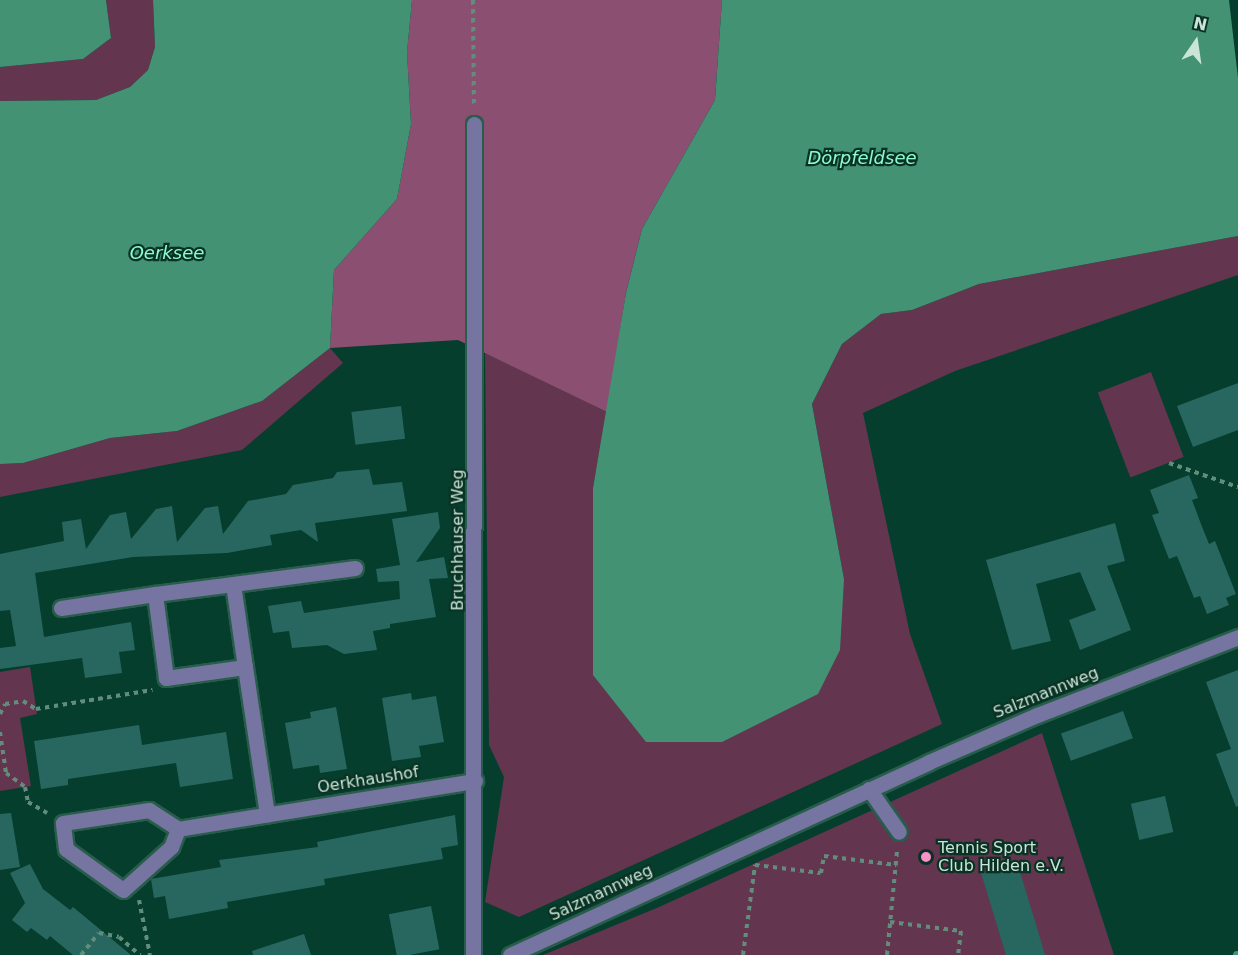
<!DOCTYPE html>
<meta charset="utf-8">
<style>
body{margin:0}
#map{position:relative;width:1238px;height:955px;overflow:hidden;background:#053e2c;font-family:"DejaVu Sans",sans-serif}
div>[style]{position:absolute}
.green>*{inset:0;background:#63354f;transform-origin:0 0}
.forest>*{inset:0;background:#8b4f71}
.water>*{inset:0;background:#439274}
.stream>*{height:8px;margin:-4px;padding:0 4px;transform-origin:4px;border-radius:4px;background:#439274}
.building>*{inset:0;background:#286660;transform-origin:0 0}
.path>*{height:4px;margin-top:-2px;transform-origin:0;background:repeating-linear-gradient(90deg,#628d7d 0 4.5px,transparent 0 9px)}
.roads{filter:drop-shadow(2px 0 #285c4b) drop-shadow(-2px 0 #285c4b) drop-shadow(0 2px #285c4b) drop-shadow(0 -2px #285c4b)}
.minor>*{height:15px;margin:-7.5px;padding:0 7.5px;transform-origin:7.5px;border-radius:7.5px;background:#7674a1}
.dots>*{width:16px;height:16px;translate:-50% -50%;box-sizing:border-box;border:3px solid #093224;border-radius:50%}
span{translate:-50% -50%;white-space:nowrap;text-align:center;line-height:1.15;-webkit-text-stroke:4.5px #093224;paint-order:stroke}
.street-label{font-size:16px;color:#cae4d7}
.poi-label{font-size:16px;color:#cae4d7}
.left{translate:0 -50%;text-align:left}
.water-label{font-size:18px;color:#8cfbce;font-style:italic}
.north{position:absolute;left:1166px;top:12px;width:60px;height:60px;-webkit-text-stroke:4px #093224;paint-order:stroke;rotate:13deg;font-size:16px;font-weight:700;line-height:24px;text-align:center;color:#cae4d7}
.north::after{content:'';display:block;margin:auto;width:21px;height:27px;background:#cae4d7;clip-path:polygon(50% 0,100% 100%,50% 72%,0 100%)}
</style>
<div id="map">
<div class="green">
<div style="clip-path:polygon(106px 0,153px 0,155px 47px,148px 70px,130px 87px,96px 100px,0 101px,0 67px,83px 59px,111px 38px)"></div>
<div style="clip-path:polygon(1238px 236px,1238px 275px,955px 371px,863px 413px,910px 634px,942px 724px,519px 917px,485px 902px,504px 777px,489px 745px,485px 353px,607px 412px,593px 488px,594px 553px,844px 579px,812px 404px,842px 344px,881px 314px,912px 310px,979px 284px)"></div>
<div style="clip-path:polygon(330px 348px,343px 363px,242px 450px,0 497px,0 464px,23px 463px,110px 438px,177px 431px,262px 401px)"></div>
<div style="left:1151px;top:372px;width:91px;height:57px;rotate:69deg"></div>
<div style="clip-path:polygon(30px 667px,37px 714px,20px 718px,31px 786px,0 791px,0 672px)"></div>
<div style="clip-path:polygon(1042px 733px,1114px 955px,543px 955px,659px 907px)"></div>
</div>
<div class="forest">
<div style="clip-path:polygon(412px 0,722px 0,715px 100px,642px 229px,626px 293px,607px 412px,458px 340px,330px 348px,334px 270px,397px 199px,411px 124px,407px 52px)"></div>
</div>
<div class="water">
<div style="clip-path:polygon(0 0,106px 0,111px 38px,83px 59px,0 67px)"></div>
<div style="clip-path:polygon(153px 0,412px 0,407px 52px,411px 124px,397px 199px,334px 270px,330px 348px,262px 401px,177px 431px,110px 438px,23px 463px,0 464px,0 101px,96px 100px,130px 87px,148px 70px,155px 47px)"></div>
<div style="clip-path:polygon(722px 0,1229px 0,1238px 78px,1238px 236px,979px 284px,912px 310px,881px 314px,842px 344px,812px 404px,844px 579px,840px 650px,818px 694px,722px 742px,646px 742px,593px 675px,593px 488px,626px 293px,642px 229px,715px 100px)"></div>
</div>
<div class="stream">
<div style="left:1237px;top:955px;width:1px"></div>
</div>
<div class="building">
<div style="clip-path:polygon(1238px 383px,1238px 430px,1193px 447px,1177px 406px)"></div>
<div style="left:401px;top:406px;width:33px;height:50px;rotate:83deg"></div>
<div style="clip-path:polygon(369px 469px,373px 485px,402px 482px,407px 511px,315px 523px,318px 542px,301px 530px,270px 535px,272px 545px,227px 553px,133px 557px,35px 573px,44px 637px,131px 622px,135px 650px,119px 652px,122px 673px,85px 678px,82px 658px,0 669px,0 648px,16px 646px,10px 610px,0 611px,0 554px,64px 541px,62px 522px,81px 519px,86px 549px,110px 515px,126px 512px,131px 539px,156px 509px,172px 506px,177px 542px,205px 508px,218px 506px,223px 534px,248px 501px,286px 494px,293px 485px,333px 478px,337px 472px)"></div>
<div style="clip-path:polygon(1189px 475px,1198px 498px,1192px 500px,1201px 524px,1209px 544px,1215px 541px,1236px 594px,1226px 598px,1229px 605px,1207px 614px,1200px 596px,1194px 598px,1177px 556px,1169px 559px,1152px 515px,1159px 513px,1150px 490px)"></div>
<div style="clip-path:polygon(438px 512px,440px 528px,416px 562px,444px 557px,448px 578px,429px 579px,436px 617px,390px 624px,390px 628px,373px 631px,377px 650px,344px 654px,327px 645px,292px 648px,289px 631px,273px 633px,268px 606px,301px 601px,304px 613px,400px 599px,399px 581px,378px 582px,376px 569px,400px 565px,392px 519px)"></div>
<div style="clip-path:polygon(1115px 523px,1125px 561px,1107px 566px,1131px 630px,1080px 650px,1069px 620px,1096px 610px,1080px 572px,1036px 584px,1051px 641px,1012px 650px,986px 560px)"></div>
<div style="clip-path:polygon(1238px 670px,1238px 806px,1236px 807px,1216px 754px,1231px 749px,1206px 682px)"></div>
<div style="clip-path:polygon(411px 693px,412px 700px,436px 696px,444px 742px,419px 746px,421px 757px,392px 761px,382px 698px)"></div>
<div style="clip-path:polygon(336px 707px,347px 769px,320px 773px,319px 765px,293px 769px,285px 723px,311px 718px,310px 712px)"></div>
<div style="left:1123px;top:711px;width:29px;height:66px;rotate:70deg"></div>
<div style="clip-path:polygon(139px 725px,142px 745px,226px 732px,233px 779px,180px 787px,176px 763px,68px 779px,68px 785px,41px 789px,34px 741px)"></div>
<div style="left:1165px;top:796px;width:37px;height:35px;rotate:77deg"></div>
<div style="clip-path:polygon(11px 813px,20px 867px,0 870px,0 814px)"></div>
<div style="clip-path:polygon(455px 815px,458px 845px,441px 848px,443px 859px,324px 879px,325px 885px,227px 902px,228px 908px,169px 919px,165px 896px,154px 898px,151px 879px,221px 867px,219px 860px,318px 847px,317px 842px)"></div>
<div style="clip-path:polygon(1017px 862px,1038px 931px,1045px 955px,1006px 955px,981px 873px)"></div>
<div style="clip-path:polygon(30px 864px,43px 889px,70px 910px,73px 907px,131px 955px,73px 955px,50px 936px,47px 940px,31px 928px,27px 932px,12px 920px,25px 903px,10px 873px)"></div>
<div style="left:431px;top:906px;width:44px;height:43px;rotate:79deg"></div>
<div style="clip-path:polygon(304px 934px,311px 955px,253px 955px,252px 951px)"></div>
</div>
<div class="path">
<div style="left:473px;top:0;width:107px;rotate:89.5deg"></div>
<div style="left:1169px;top:463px;width:73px;rotate:19.2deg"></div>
<div style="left:0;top:714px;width:11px;rotate:-63deg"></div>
<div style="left:5px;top:704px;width:18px;rotate:-9deg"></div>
<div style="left:23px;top:701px;width:15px;rotate:32deg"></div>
<div style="left:36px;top:709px;width:118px;rotate:-9.3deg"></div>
<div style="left:0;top:732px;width:41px;rotate:81.7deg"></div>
<div style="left:6px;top:773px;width:24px;rotate:36deg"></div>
<div style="left:25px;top:787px;width:15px;rotate:79deg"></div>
<div style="left:28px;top:802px;width:22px;rotate:30deg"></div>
<div style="left:139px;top:900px;width:56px;rotate:78.7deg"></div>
<div style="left:890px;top:922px;width:72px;rotate:7.2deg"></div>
<div style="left:961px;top:931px;width:24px;rotate:97deg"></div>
<div style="left:81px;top:955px;width:28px;rotate:-51deg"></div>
<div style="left:99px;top:933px;width:20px;rotate:11deg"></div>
<div style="left:119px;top:937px;width:28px;rotate:41deg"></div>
<div style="left:743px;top:955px;width:91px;rotate:-82.4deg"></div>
<div style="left:755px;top:865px;width:66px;rotate:6.9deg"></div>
<div style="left:821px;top:873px;width:17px;rotate:-80deg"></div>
<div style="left:824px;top:856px;width:73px;rotate:7.1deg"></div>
<div style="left:887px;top:955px;width:104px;rotate:-84.5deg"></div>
</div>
<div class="roads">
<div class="minor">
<div style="left:233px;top:584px;width:84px;rotate:81.8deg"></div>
<div style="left:245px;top:667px;width:80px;rotate:172.1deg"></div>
<div style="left:166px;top:678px;width:85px;rotate:-97.5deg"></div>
<div style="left:155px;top:594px;width:79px;rotate:-7.3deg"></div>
<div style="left:233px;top:584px;width:123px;rotate:-7.5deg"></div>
<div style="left:61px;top:608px;width:95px;rotate:-8.5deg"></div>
<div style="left:245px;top:667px;width:149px;rotate:81.5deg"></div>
<div style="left:869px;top:789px;width:52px;rotate:55.1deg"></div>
<div style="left:178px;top:829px;width:19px;rotate:111deg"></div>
<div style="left:171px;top:847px;width:64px;rotate:138.1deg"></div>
<div style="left:123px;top:890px;width:70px;rotate:-144.3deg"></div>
<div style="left:66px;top:849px;width:26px;rotate:-97deg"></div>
<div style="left:63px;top:823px;width:87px;rotate:-8.6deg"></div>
<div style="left:149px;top:810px;width:35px;rotate:33deg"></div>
<div style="left:178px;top:829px;width:301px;rotate:-9.2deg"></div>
<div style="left:473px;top:955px;width:831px;rotate:-89.93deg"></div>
<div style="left:510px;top:955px;width:461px;rotate:-24.7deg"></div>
<div style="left:929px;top:762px;width:118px;rotate:-23.5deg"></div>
<div style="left:1037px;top:715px;width:216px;rotate:-21.2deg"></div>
</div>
</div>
<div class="dots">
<div style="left:926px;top:857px;background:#f890cb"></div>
</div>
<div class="street-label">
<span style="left:458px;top:540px;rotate:-90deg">Bruchhauser Weg</span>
<span style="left:1046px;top:693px;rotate:-22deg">Salzmannweg</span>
<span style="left:368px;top:780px;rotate:-9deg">Oerkhaushof</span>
<span style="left:601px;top:893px;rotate:-25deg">Salzmannweg</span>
</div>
<div class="poi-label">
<span class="left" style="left:938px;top:857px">Tennis Sport<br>Club Hilden e.V.</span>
</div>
<div class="water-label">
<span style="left:862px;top:158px">Dörpfeldsee</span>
<span style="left:167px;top:253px">Oerksee</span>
</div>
<div class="north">N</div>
</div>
